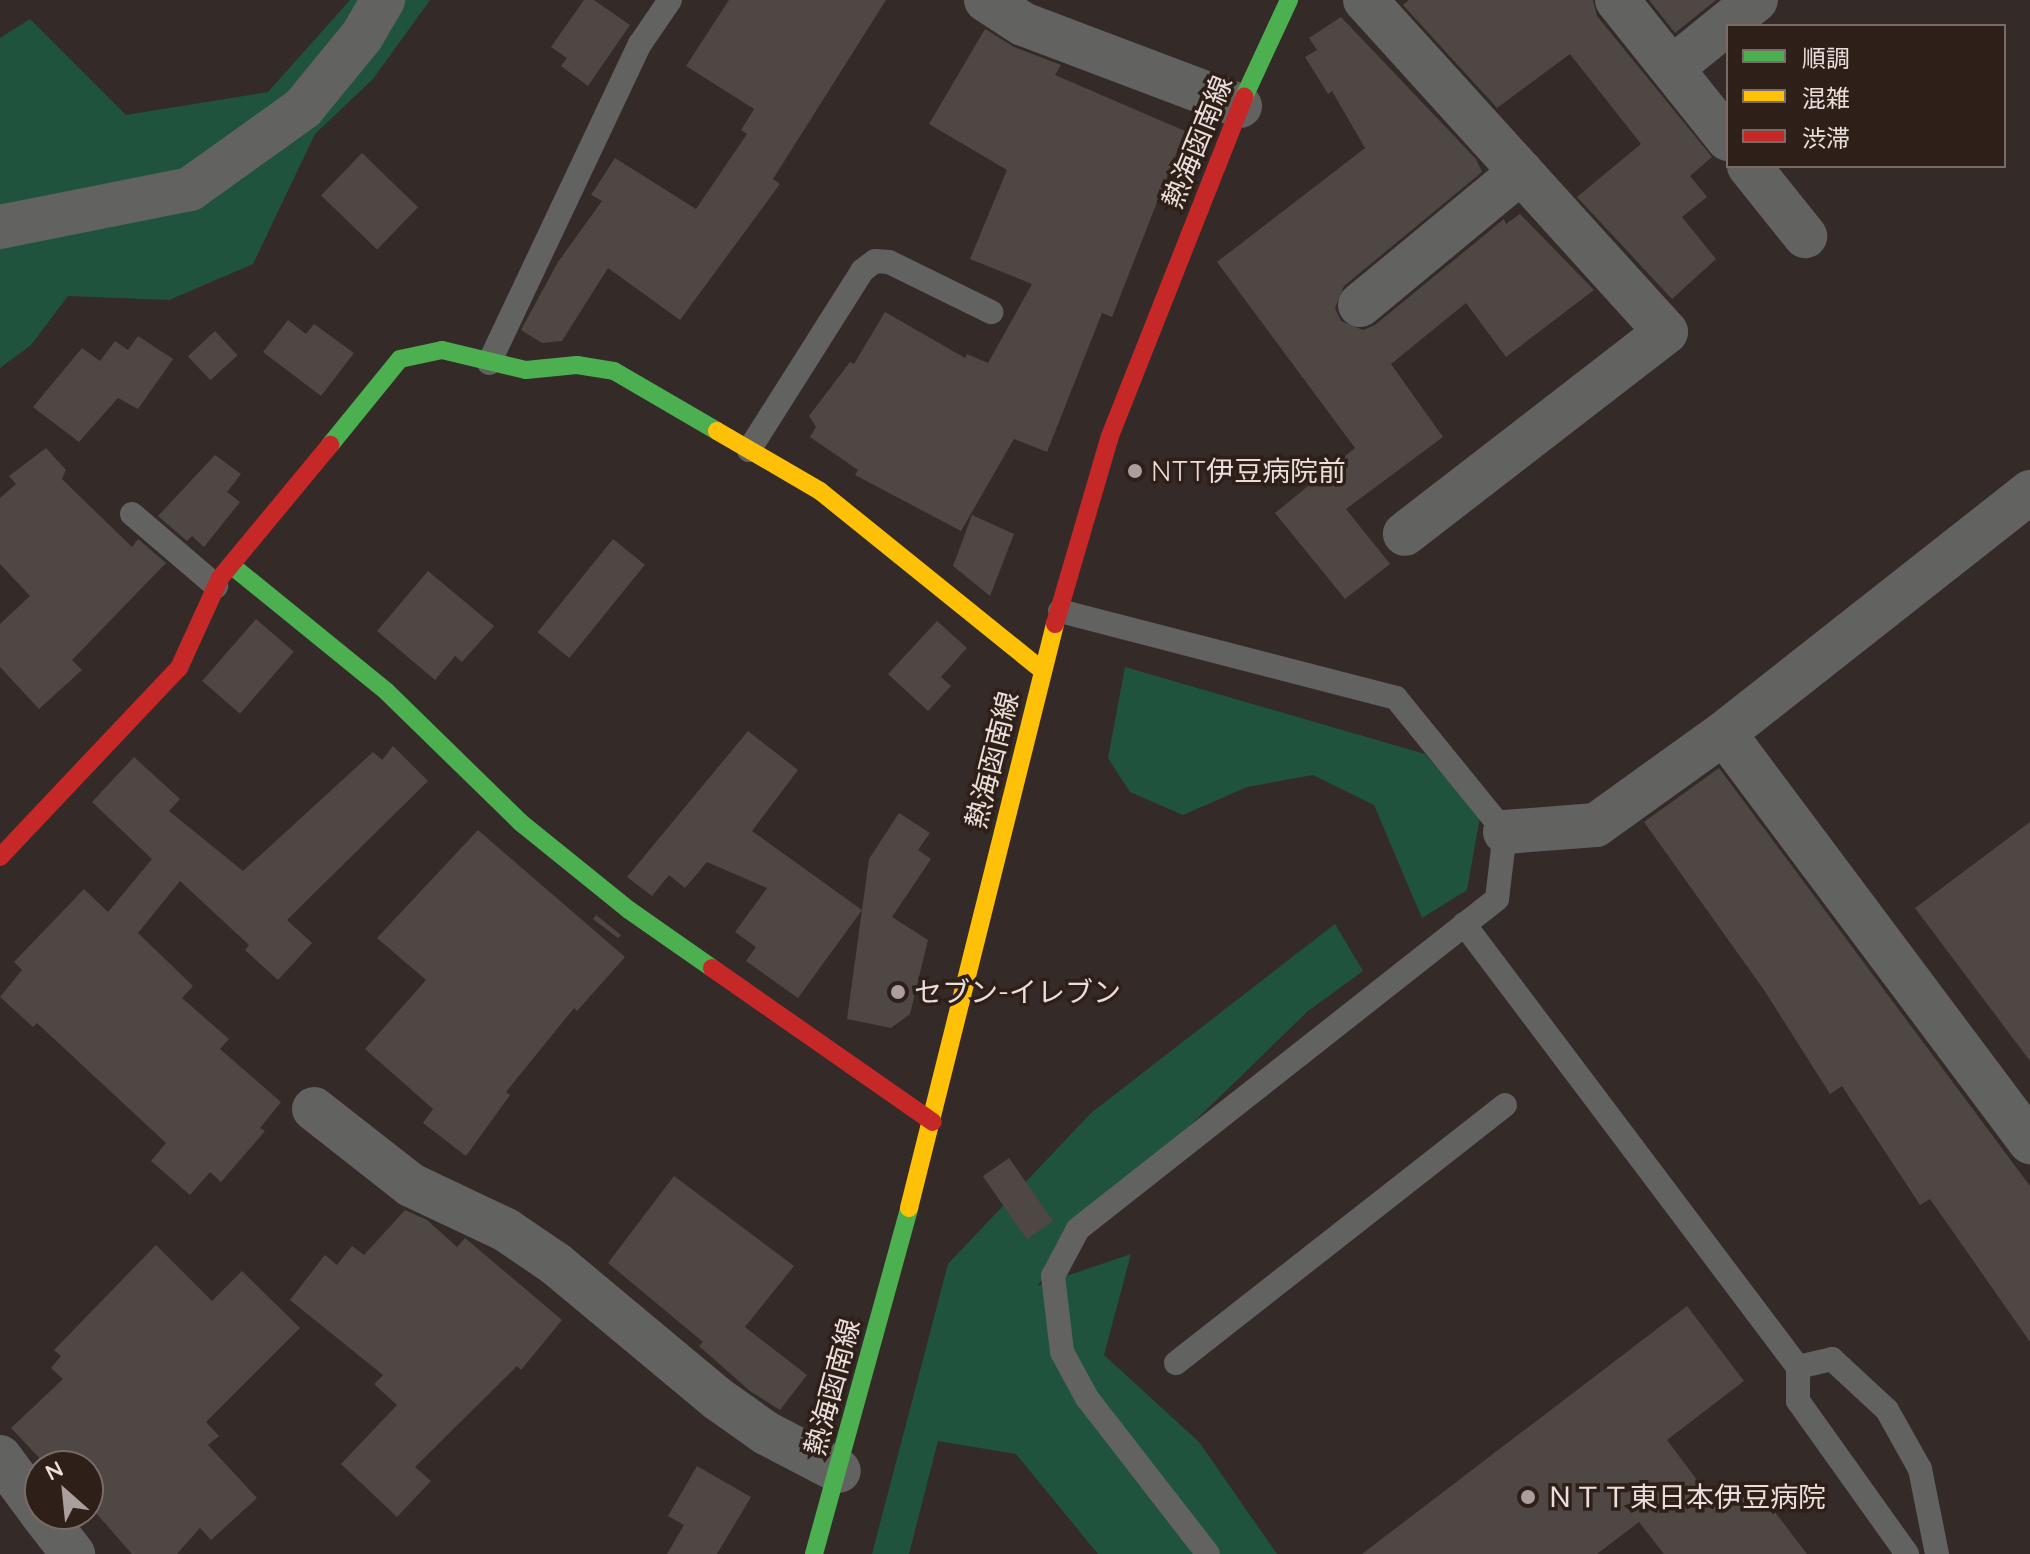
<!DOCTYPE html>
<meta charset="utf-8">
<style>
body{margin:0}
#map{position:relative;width:2030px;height:1554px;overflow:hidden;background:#342b28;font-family:Quicksand,"Noto Sans JP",sans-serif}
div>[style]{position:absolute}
.green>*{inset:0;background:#1f533d}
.building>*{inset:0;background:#4e4743;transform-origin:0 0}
.lane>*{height:24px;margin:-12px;padding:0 12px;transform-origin:12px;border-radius:12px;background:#626261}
.street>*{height:44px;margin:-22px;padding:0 22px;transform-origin:22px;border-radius:22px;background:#626261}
.fast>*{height:18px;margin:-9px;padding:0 9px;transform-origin:9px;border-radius:9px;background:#4caf50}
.slow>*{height:18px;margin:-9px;padding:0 9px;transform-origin:9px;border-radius:9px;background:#ffc107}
.jam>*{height:18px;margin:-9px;padding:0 9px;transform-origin:9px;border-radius:9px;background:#c62828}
.dots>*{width:22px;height:22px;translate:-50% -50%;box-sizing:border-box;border:4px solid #2e1f19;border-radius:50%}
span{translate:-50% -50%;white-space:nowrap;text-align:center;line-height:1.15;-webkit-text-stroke:7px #2e1f19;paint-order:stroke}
.street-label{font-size:28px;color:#e9deda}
.poi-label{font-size:28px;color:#e9deda}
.left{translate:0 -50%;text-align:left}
.legend{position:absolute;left:1726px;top:24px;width:280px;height:144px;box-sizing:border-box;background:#2e1f19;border:2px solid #796b66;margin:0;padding:10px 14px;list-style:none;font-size:24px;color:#e9deda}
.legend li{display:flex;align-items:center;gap:16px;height:40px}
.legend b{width:40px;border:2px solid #796b66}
.north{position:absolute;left:24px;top:1450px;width:80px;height:80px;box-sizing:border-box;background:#2e1f19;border:2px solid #796b66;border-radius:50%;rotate:333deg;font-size:22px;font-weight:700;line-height:32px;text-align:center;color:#e9deda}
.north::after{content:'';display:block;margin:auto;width:28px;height:36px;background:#aa9f9c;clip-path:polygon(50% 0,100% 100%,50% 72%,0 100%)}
</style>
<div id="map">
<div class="green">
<div style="clip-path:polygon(350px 0,430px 0,373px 79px,315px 134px,253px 264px,169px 300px,68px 296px,31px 345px,0 368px,0 38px,30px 19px,126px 115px,268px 92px)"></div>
<div style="clip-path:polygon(1125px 667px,1425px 754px,1480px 817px,1467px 890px,1422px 918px,1374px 805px,1313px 775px,1247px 787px,1183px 815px,1130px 792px,1108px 758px)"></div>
<div style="clip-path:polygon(1335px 924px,1363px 971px,1308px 1011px,1073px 1239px,1037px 1286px,1131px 1254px,1104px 1355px,1199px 1442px,1277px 1554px,1098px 1554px,1016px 1454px,938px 1441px,909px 1554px,872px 1554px,948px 1264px,1091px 1113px)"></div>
</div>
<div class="building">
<div style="clip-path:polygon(584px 0,594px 0,630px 25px,588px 86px,561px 66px,567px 58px,551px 47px)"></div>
<div style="clip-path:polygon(729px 0,886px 0,773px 179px,780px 184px,680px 320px,608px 268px,562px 341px,542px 343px,521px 330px,558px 262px,602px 201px,591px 195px,615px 158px,696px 209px,747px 134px,741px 130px,754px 109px,686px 66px)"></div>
<div style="clip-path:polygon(1409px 0,1593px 0,1597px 16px,1712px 157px,1690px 176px,1707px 197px,1682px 217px,1716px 259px,1672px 299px,1577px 197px,1641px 144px,1570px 54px,1497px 108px,1403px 5px)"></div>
<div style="clip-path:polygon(1649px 0,1716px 0,1675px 33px)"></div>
<div style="clip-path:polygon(1341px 17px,1476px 159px,1482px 172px,1344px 286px,1335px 308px,1341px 321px,1363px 330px,1375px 325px,1504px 219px,1506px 224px,1520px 214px,1594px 290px,1506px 357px,1466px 303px,1391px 364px,1443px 437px,1346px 509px,1390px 564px,1345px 599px,1275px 513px,1355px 448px,1217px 262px,1365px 148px,1332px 91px,1328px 94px,1305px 57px,1317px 50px,1309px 38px)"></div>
<div style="clip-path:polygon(985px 29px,1014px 47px,1061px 65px,1055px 75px,1185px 131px,1112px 317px,1102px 313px,1047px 452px,1014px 439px,961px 531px,855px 475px,858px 470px,810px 437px,816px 427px,809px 416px,850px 362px,854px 364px,885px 312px,965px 358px,967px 354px,988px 363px,1032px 284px,970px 259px,1007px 170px,929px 124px)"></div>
<div style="left:362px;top:153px;width:78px;height:59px;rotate:44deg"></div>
<div style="clip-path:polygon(288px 320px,306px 334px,314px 324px,354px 353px,321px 396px,263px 352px)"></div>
<div style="left:215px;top:331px;width:33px;height:37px;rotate:47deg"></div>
<div style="clip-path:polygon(138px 336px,173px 359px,138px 409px,118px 398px,79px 442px,33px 407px,82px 348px,100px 361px,115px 341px,128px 350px)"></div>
<div style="clip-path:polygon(46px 448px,66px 470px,62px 479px,132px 547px,138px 539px,166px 563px,72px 660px,82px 670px,39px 709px,0 667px,0 624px,30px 596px,0 564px,0 498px,16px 484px,9px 476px)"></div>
<div style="clip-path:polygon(215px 455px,241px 474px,227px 492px,240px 502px,204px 547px,192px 536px,187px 541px,158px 516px)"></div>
<div style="clip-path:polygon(972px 515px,1014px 534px,990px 596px,953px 566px)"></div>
<div style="left:613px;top:539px;width:41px;height:120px;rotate:39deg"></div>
<div style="clip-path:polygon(428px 571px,494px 626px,462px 662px,455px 656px,435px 680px,377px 631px)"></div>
<div style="left:256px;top:619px;width:50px;height:82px;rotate:41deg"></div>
<div style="clip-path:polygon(937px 621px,967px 648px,941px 677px,951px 686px,928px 711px,888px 674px)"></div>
<div style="clip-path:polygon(748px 731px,798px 770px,752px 831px,862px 910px,798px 998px,746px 961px,756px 947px,735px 932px,767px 888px,707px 862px,685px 888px,669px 875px,652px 896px,627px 877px)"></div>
<div style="clip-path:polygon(393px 746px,428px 781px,287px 920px,312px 943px,278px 980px,245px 950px,249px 945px,180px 881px,138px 933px,193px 986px,182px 998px,229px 1039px,220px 1049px,281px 1102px,260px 1128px,265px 1131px,221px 1182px,210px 1172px,190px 1195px,151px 1161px,166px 1143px,37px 1023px,33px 1027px,0 997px,22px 970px,14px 962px,84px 889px,108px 912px,152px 859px,92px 802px,134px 757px,180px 799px,169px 811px,243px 871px,373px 752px,382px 760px)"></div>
<div style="clip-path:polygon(1719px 768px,2030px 1186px,2030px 1342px,1930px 1199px,1920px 1205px,1842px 1086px,1830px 1094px,1764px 990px,1644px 822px)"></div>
<div style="clip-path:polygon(899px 813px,930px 833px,918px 850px,931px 859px,892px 917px,928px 940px,910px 1014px,891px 1028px,847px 1019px,869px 859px)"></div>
<div style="clip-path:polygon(2030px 822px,2030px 1061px,1915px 908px)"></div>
<div style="clip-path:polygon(478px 830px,625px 957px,577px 1011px,574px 1008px,506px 1092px,510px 1095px,466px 1156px,423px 1123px,433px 1109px,365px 1049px,426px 980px,377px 938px)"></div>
<div style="clip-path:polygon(596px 915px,621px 935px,618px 938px,593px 919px)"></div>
<div style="left:1009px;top:1158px;width:77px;height:32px;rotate:55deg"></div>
<div style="clip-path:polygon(674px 1176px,794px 1266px,745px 1327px,807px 1375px,780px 1410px,750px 1391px,699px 1346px,703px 1342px,608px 1263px)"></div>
<div style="clip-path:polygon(405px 1210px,427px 1220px,457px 1247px,465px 1238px,562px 1320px,521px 1370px,517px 1366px,415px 1467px,431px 1481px,397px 1517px,341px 1464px,397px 1405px,374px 1384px,383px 1375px,290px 1300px,325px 1255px,337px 1265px,352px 1246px,364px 1255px)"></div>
<div style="clip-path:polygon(156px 1245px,212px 1301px,242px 1271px,300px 1328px,206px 1422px,219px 1436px,208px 1445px,257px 1498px,211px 1540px,200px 1528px,177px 1554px,132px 1554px,88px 1504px,88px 1466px,47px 1466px,11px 1428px,63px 1379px,51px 1368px,61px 1356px,54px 1350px)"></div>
<div style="clip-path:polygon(1687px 1306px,1744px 1381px,1667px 1440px,1718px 1508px,1752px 1482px,1807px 1554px,1664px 1554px,1639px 1522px,1597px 1554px,1362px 1554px)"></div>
<div style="clip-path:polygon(697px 1466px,751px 1497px,717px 1554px,667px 1554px,684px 1525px,668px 1516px)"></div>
</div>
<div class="lane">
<div style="left:489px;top:363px;width:353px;rotate:-64.7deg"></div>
<div style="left:640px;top:44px;width:53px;rotate:-55.7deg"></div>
<div style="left:749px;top:450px;width:212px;rotate:-57.7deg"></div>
<div style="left:862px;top:271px;width:16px;rotate:-38deg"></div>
<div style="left:875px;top:261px;width:14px;rotate:4deg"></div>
<div style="left:889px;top:262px;width:114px;rotate:26.1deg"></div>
<div style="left:132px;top:514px;width:111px;rotate:40.6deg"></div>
<div style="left:1060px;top:611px;width:347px;rotate:14.5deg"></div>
<div style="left:1396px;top:698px;width:173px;rotate:50.9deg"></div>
<div style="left:1505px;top:832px;width:67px;rotate:96.8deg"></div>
<div style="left:1497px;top:899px;width:533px;rotate:141.78deg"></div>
<div style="left:1078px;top:1229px;width:53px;rotate:118deg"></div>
<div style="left:1053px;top:1276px;width:77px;rotate:83.2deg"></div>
<div style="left:1062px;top:1352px;width:52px;rotate:61.5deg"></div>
<div style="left:1087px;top:1398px;width:197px;rotate:52.2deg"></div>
<div style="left:1464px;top:924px;width:555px;rotate:52.99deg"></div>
<div style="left:1798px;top:1367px;width:34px;rotate:90deg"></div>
<div style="left:1798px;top:1401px;width:188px;rotate:54.5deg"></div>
<div style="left:1176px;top:1363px;width:418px;rotate:-38.1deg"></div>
<div style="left:1798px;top:1367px;width:35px;rotate:-13deg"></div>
<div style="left:1832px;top:1359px;width:75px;rotate:42.8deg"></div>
<div style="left:1887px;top:1410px;width:68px;rotate:60.8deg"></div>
<div style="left:1920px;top:1469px;width:87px;rotate:78.7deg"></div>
</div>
<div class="street">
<div style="left:986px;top:0;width:44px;rotate:33deg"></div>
<div style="left:1023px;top:24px;width:232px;rotate:20.7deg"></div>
<div style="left:1365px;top:0;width:448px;rotate:47.8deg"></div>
<div style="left:1666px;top:332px;width:330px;rotate:142.3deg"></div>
<div style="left:1617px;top:0;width:178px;rotate:51.4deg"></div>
<div style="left:1672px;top:68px;width:108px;rotate:-39deg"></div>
<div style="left:1749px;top:166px;width:90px;rotate:51.3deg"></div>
<div style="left:0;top:227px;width:194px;rotate:-11.3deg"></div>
<div style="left:190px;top:189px;width:139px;rotate:-35.6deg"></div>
<div style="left:303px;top:108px;width:93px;rotate:-50.7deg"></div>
<div style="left:362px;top:36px;width:42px;rotate:-59.7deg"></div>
<div style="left:1360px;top:305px;width:209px;rotate:-39.6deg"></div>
<div style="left:1724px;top:733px;width:511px;rotate:53.2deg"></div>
<div style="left:1505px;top:832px;width:91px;rotate:-4.4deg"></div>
<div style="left:1596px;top:825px;width:158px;rotate:-35.7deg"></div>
<div style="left:1724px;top:733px;width:390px;rotate:-38.2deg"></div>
<div style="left:314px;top:1109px;width:123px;rotate:38.1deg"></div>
<div style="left:411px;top:1185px;width:105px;rotate:25.3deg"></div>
<div style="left:506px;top:1230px;width:60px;rotate:34.2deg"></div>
<div style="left:556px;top:1264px;width:211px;rotate:39.8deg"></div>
<div style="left:718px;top:1399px;width:59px;rotate:35.3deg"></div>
<div style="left:766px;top:1433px;width:82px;rotate:27.5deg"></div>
<div style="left:0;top:1457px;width:67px;rotate:53.5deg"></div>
<div style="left:42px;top:1514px;width:51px;rotate:52.2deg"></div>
</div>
<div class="fast">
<div style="left:1244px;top:97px;width:107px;rotate:-65.1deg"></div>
<div style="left:330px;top:445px;width:111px;rotate:-50.9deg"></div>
<div style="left:400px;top:359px;width:43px;rotate:-12.1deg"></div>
<div style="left:442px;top:350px;width:86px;rotate:13.4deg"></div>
<div style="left:526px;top:370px;width:51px;rotate:-5.6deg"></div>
<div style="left:577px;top:365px;width:37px;rotate:9deg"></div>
<div style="left:614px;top:371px;width:119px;rotate:30.2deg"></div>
<div style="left:231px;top:565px;width:201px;rotate:39.1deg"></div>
<div style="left:387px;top:692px;width:186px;rotate:44.3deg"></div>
<div style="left:520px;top:822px;width:140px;rotate:38.9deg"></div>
<div style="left:629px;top:910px;width:101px;rotate:34.9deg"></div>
<div style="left:814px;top:1554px;width:359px;rotate:-74.6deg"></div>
</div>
<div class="slow">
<div style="left:717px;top:431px;width:119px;rotate:30.2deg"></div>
<div style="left:820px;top:491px;width:285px;rotate:38.9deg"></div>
<div style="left:909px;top:1208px;width:602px;rotate:-75.96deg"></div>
</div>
<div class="jam">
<div style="left:1055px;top:624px;width:196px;rotate:-73.7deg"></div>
<div style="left:1110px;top:436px;width:365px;rotate:-68.4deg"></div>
<div style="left:0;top:857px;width:260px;rotate:-46.6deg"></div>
<div style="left:179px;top:668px;width:99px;rotate:-65.5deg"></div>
<div style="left:220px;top:578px;width:173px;rotate:-50.4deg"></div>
<div style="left:712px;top:968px;width:269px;rotate:34.9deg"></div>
</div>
<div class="dots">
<div style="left:1135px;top:471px;background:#aa9f9c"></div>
<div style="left:898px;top:992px;background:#aa9f9c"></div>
<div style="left:1528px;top:1497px;background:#aa9f9c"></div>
</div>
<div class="street-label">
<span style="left:1197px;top:142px;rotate:-68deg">熱海函南線</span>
<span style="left:992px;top:760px;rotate:-76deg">熱海函南線</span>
<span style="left:832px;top:1387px;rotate:-75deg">熱海函南線</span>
</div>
<div class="poi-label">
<span class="left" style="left:1151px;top:471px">NTT伊豆病院前</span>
<span class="left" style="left:914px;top:992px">セブン-イレブン</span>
<span class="left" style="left:1546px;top:1497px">ＮＴＴ東日本伊豆病院</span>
</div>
<ul class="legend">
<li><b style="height:10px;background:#4caf50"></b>順調</li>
<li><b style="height:10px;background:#ffc107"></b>混雑</li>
<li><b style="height:10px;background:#c62828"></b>渋滞</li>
</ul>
<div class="north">N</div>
</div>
